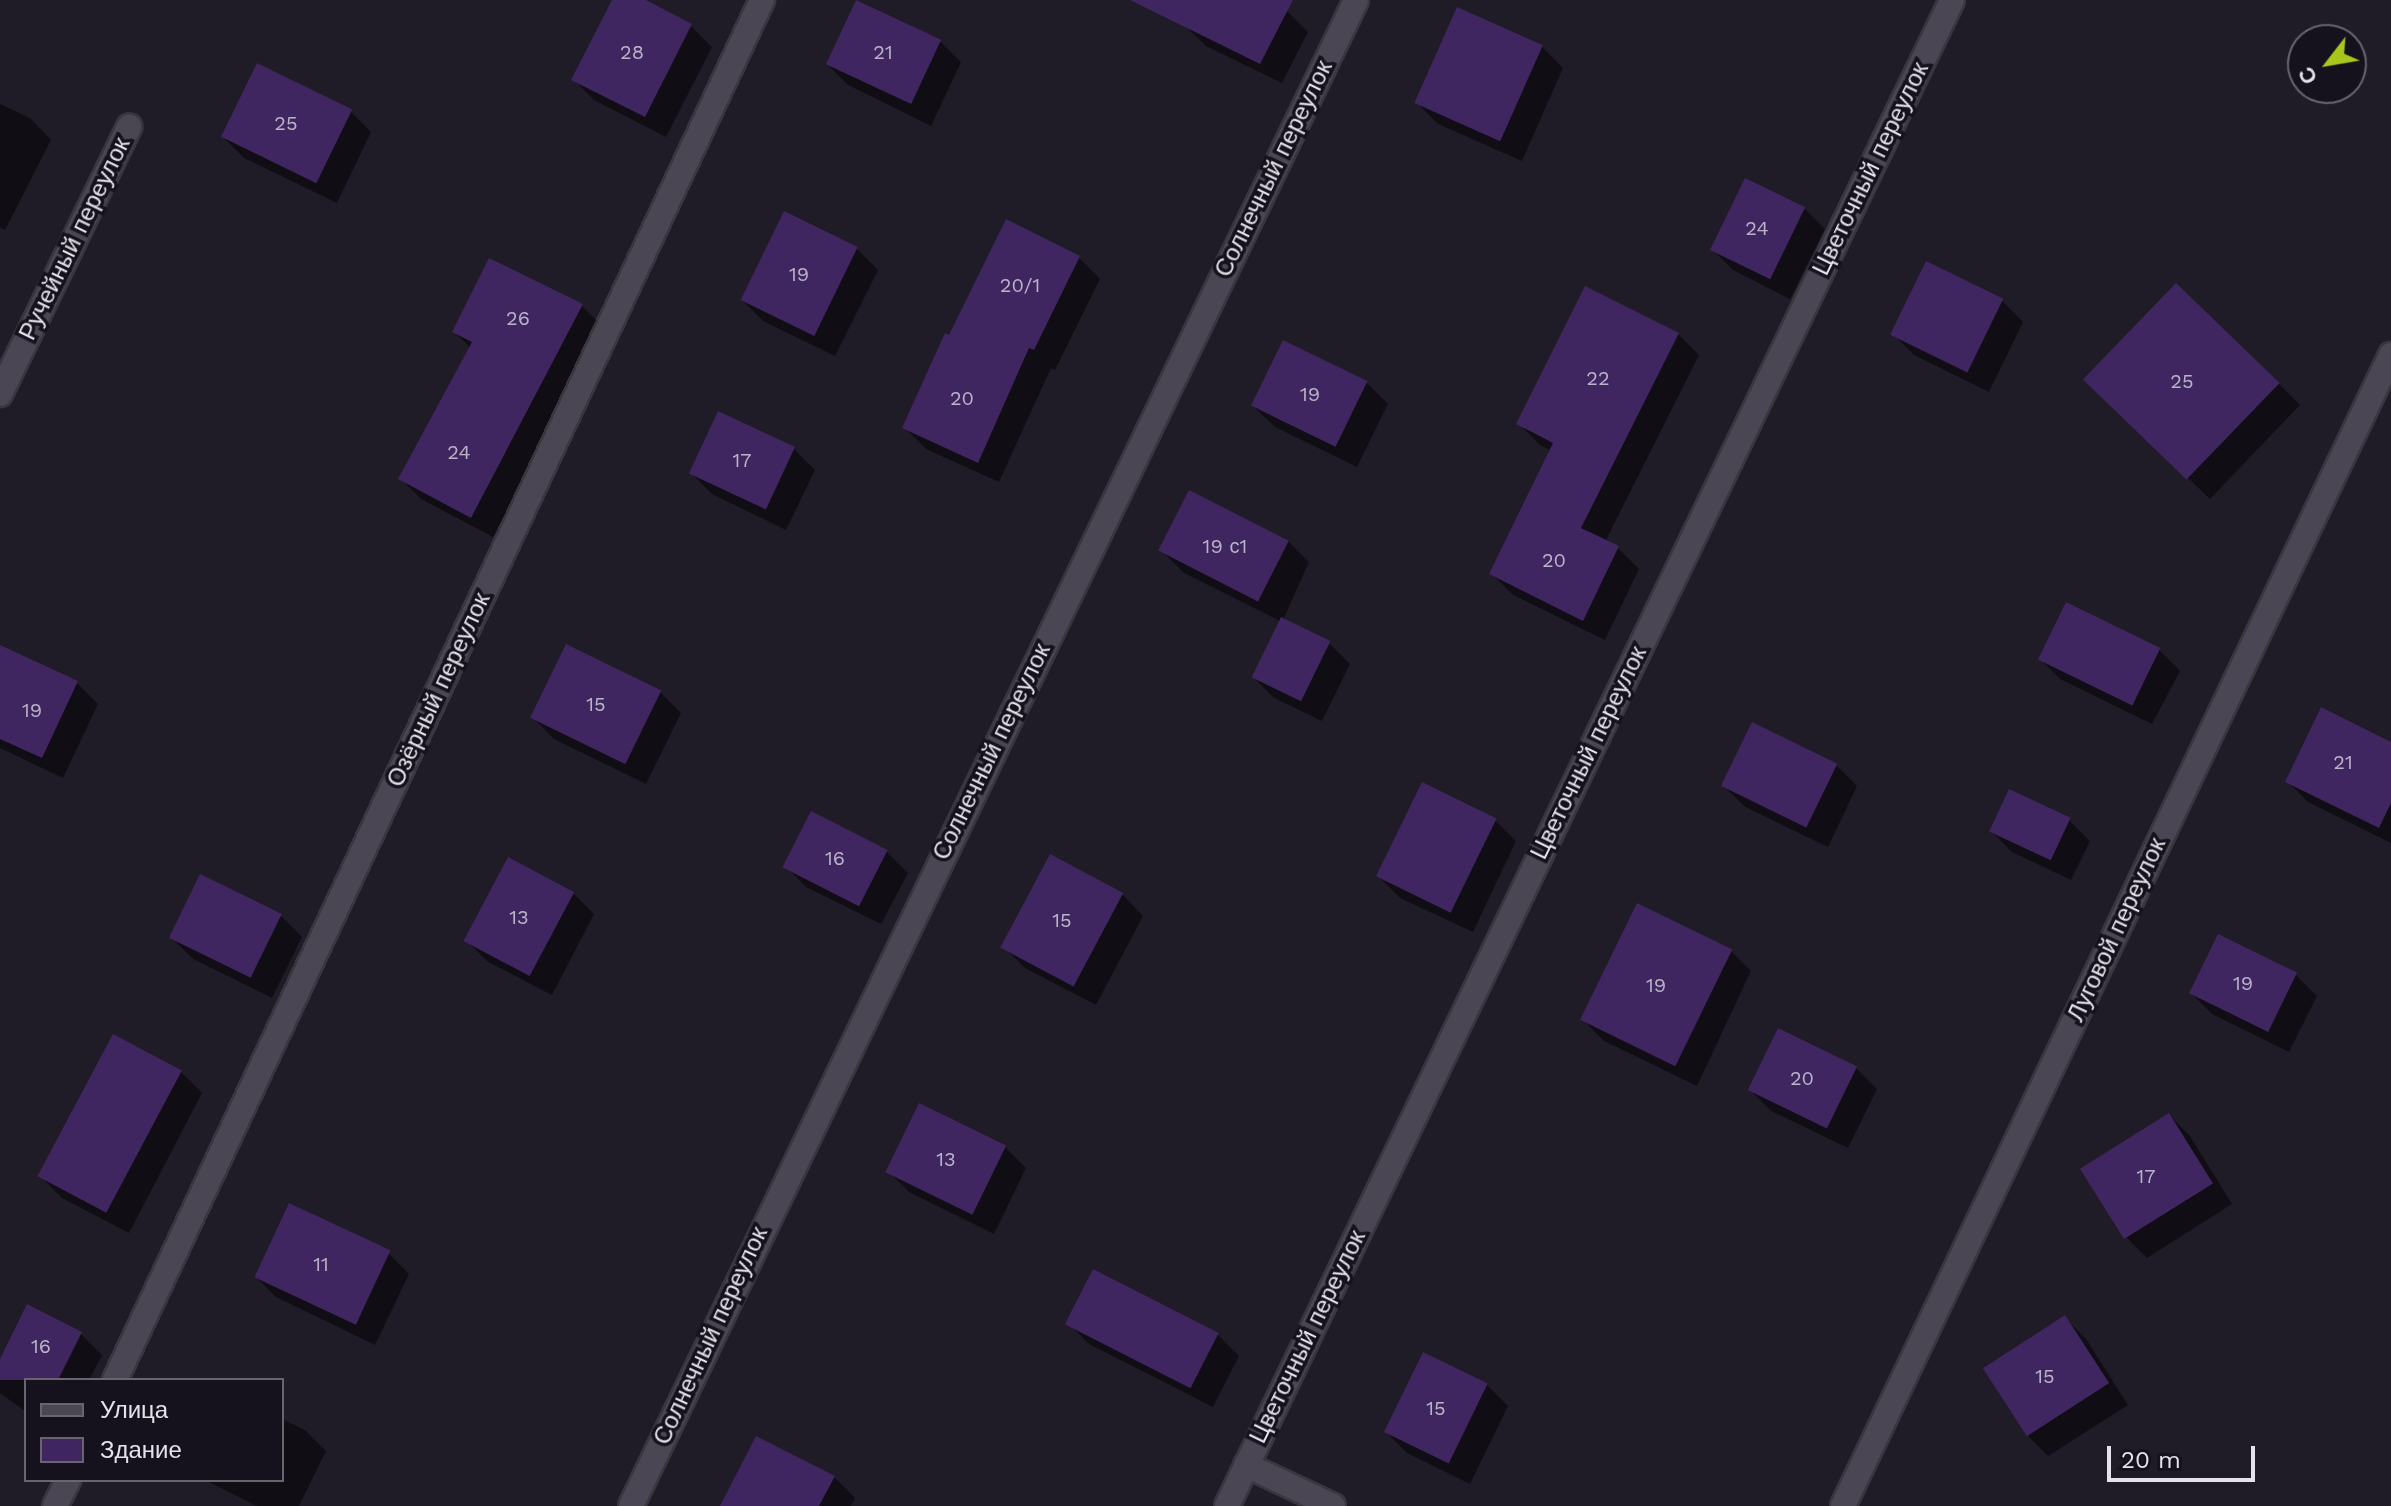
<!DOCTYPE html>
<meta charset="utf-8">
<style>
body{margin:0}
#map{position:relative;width:2391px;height:1506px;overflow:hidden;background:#1f1b27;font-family:"Work Sans",sans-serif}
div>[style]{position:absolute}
.shadow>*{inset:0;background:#0007}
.building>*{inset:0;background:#3f2660;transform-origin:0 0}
.roads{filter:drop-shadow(2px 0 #39363f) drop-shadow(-2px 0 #39363f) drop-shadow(0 2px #39363f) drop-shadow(0 -2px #39363f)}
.minor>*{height:24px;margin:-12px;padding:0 12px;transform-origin:12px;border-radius:12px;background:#4a4653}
span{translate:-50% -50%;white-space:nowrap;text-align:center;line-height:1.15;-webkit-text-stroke:7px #16121d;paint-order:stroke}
.number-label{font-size:20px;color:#bbb3c8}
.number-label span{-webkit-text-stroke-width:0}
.street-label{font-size:24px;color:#e4e2ea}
.legend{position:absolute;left:24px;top:1378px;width:260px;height:104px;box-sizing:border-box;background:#16121d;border:2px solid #68656f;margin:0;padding:10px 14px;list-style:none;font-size:24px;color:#e4e2ea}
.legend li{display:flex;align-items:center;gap:16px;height:40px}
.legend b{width:40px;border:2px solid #68656f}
.north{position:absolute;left:2287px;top:24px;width:80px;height:80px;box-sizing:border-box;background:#16121d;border:2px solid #68656f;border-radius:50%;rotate:239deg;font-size:22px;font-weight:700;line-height:32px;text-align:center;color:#e4e2ea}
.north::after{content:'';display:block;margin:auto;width:28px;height:36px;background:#a9c71b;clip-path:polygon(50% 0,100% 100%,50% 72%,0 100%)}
.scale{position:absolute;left:2107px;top:1446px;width:148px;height:36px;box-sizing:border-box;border:4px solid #e4e2ea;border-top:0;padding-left:10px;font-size:24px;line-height:28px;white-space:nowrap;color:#e4e2ea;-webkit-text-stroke:6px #16121d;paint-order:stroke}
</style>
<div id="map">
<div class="shadow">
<div style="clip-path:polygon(614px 0,642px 0,691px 26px,712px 47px,666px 137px,594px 100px,573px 79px)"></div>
<div style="clip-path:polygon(1198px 0,1265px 0,1287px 11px,1308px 32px,1282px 83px,1206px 46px,1185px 26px)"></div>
<div style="clip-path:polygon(858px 1px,940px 41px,961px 62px,931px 126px,848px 85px,827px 64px)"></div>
<div style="clip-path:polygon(1542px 47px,1563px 68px,1522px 161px,1438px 124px,1417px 103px)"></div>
<div style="clip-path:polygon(0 104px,30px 118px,51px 140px,5px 230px,0 228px)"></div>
<div style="clip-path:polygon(350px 111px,371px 132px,337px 203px,244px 158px,223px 137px)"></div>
<div style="clip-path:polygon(1804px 208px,1825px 229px,1790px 299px,1733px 270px,1712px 249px)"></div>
<div style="clip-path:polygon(857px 249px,878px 270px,835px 356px,763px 321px,742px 300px)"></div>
<div style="clip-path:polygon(1079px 258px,1100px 279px,1055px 370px,1051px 368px,999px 482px,926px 449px,905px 428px,950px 338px)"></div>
<div style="clip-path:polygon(1927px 264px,2002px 301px,2023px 322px,1989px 392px,1914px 355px,1893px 334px)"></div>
<div style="clip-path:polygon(582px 306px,603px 327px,493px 537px,421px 499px,400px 478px,471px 348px,454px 332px)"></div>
<div style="clip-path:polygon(1678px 334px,1699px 355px,1605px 542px,1618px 548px,1639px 569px,1605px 640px,1513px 595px,1492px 574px,1552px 451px,1540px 445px,1519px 424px)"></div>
<div style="clip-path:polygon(1367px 383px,1388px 404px,1357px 467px,1275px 427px,1253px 406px)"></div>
<div style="clip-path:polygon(2279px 384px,2300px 405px,2210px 499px,2107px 400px)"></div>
<div style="clip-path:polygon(794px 449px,815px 470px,786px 530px,712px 494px,691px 473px)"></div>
<div style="clip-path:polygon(1288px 541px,1309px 562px,1283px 620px,1329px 643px,1350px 664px,1322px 721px,1274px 698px,1253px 677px,1280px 621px,1184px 573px,1163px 552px)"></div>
<div style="clip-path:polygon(2067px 604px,2159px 650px,2180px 671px,2152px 724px,2060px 679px,2039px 658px)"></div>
<div style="clip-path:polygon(0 647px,77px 683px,98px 704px,63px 778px,0 748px)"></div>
<div style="clip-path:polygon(660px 692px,681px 713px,646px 784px,554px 739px,533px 718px)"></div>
<div style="clip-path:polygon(2391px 744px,2391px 843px,2308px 802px,2287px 781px)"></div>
<div style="clip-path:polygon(1836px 765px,1857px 786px,1828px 847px,1745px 807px,1724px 786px)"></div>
<div style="clip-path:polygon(1495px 820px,1516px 841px,1473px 932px,1400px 898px,1379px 877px)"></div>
<div style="clip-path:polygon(2069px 820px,2090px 841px,2071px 880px,2012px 852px,1991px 831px)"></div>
<div style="clip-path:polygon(887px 852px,908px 873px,881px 924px,806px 887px,785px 866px)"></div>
<div style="clip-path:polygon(573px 893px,594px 914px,552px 995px,488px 962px,467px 941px)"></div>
<div style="clip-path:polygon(1122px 894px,1143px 916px,1096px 1005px,1025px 968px,1004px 947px)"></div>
<div style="clip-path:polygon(281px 916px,302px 937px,272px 998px,193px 959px,172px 938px)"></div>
<div style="clip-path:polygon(2219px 937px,2296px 975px,2317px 996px,2289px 1052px,2212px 1014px,2191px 993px)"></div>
<div style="clip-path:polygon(1730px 950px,1751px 971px,1697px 1086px,1604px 1041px,1583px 1020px)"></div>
<div style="clip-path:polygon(114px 1037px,181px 1072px,202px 1093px,129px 1233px,62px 1198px,41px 1177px)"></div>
<div style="clip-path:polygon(1856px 1068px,1877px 1089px,1848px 1148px,1771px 1111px,1750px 1090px)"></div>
<div style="clip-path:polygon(2169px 1115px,2190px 1136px,2232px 1204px,2147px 1258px,2126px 1237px)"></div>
<div style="clip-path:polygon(1005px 1147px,1026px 1168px,994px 1234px,909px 1192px,888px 1171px)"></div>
<div style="clip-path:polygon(388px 1253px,409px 1274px,375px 1345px,276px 1297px,255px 1276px)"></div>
<div style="clip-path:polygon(1094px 1272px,1218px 1335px,1239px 1356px,1213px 1407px,1089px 1344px,1068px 1323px)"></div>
<div style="clip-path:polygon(2065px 1318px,2086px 1339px,2128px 1405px,2048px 1456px,2027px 1435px,1985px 1369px)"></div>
<div style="clip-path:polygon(81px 1334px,102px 1355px,89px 1380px,26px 1380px,26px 1412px,0 1393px,0 1364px)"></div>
<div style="clip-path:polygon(1487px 1385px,1508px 1406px,1470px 1484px,1407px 1453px,1386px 1432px)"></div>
<div style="clip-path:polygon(282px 1419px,305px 1430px,326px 1451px,299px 1506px,257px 1506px,205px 1480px,282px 1480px)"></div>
<div style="clip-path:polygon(834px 1477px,855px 1498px,851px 1506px,723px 1506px)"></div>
</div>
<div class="building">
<div style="clip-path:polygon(612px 0,646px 0,692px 24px,645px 117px,571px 80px)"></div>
<div style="left:856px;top:0;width:94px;height:71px;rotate:25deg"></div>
<div style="clip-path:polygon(1130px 0,1293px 0,1260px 64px)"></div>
<div style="left:1457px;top:7px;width:94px;height:105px;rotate:24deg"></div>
<div style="left:257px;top:63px;width:106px;height:82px;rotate:26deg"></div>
<div style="left:1745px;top:178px;width:67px;height:80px;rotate:26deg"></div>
<div style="left:784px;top:211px;width:82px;height:99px;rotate:26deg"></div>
<div style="clip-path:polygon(1006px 219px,1080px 256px,1034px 350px,1029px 348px,978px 463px,902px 428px,945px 333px,949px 335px)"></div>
<div style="clip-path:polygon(489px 258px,583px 304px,471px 518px,398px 479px,472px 342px,452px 332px)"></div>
<div style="left:1926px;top:261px;width:86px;height:82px;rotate:26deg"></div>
<div style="left:2176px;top:283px;width:144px;height:134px;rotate:44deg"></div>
<div style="clip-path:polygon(1585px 286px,1679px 333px,1581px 528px,1619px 546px,1583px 621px,1489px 574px,1553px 443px,1516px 424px)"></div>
<div style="left:1283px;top:340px;width:94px;height:73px;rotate:26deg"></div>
<div style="left:718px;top:411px;width:85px;height:69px;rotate:25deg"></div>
<div style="left:1189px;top:490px;width:112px;height:68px;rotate:27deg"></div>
<div style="left:2066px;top:602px;width:105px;height:64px;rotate:26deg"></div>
<div style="left:1281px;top:617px;width:55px;height:67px;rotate:26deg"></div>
<div style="left:566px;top:644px;width:106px;height:82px;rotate:26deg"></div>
<div style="clip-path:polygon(0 645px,78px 681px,42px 758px,0 739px)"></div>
<div style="clip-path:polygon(2321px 707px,2391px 742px,2391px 803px,2379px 828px,2285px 782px)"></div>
<div style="left:1752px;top:722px;width:95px;height:71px;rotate:26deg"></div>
<div style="left:1422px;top:782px;width:83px;height:105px;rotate:26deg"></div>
<div style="left:2009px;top:789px;width:68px;height:47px;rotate:25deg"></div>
<div style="left:811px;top:811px;width:86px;height:63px;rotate:27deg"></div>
<div style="left:1050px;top:854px;width:83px;height:106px;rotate:28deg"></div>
<div style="left:508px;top:857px;width:75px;height:95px;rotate:28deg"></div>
<div style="left:200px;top:874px;width:91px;height:71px;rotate:26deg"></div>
<div style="left:1637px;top:903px;width:106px;height:130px;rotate:26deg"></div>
<div style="left:2218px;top:934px;width:88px;height:66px;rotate:26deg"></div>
<div style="left:1778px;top:1028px;width:88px;height:69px;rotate:26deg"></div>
<div style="left:113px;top:1034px;width:78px;height:161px;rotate:28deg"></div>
<div style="left:919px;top:1103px;width:97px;height:77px;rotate:26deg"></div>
<div style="left:2169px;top:1113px;width:83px;height:105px;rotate:58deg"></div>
<div style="left:289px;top:1203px;width:112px;height:82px;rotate:25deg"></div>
<div style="left:1093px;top:1269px;width:141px;height:62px;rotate:27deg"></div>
<div style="clip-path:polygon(27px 1304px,82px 1332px,58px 1380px,0 1380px,0 1359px)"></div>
<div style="left:2065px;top:1315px;width:81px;height:98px;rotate:57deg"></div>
<div style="left:1423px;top:1352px;width:72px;height:89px;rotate:26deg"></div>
<div style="clip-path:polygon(756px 1436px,835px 1476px,819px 1506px,720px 1506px)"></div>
</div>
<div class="roads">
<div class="minor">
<div style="left:0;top:394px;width:297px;rotate:-64.2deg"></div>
<div style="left:115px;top:1380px;width:1524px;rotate:-64.88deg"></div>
<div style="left:1246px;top:1465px;width:96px;rotate:25.2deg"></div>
<div style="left:55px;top:1506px;width:29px;rotate:-63deg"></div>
<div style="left:631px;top:1506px;width:1671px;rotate:-64.29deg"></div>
<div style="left:1227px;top:1506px;width:1671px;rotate:-64.29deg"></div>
<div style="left:1843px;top:1506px;width:1275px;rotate:-64.54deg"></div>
</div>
</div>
<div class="number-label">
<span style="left:632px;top:52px">28</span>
<span style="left:883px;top:52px">21</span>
<span style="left:286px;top:123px">25</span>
<span style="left:1757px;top:228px">24</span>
<span style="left:799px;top:274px">19</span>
<span style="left:1020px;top:285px">20/1</span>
<span style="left:518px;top:318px">26</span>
<span style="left:1598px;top:378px">22</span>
<span style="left:2182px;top:381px">25</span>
<span style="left:1310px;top:394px">19</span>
<span style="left:962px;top:398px">20</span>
<span style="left:459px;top:452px">24</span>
<span style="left:742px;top:460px">17</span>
<span style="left:1225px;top:546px">19 с1</span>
<span style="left:1554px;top:560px">20</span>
<span style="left:596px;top:704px">15</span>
<span style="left:32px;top:710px">19</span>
<span style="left:2343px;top:762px">21</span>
<span style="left:835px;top:858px">16</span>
<span style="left:519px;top:917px">13</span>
<span style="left:1062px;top:920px">15</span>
<span style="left:2243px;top:983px">19</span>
<span style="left:1656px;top:985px">19</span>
<span style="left:1802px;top:1078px">20</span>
<span style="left:946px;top:1159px">13</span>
<span style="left:2146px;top:1176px">17</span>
<span style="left:321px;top:1264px">11</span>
<span style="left:41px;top:1346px">16</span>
<span style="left:2045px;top:1376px">15</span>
<span style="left:1436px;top:1408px">15</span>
</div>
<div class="street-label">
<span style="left:1274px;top:169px;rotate:-64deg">Солнечный переулок</span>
<span style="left:1871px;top:169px;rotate:-64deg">Цветочный переулок</span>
<span style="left:75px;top:239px;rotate:-64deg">Ручейный переулок</span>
<span style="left:439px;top:690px;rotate:-65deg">Озёрный переулок</span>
<span style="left:992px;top:752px;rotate:-64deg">Солнечный переулок</span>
<span style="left:1589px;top:753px;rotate:-64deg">Цветочный переулок</span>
<span style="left:2117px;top:930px;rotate:-65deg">Луговой переулок</span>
<span style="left:711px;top:1336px;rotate:-65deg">Солнечный переулок</span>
<span style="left:1308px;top:1337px;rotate:-64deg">Цветочный переулок</span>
</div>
<ul class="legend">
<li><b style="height:10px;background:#4a4653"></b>Улица</li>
<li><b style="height:22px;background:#3f2660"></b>Здание</li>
</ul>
<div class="north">С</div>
<div class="scale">20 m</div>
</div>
